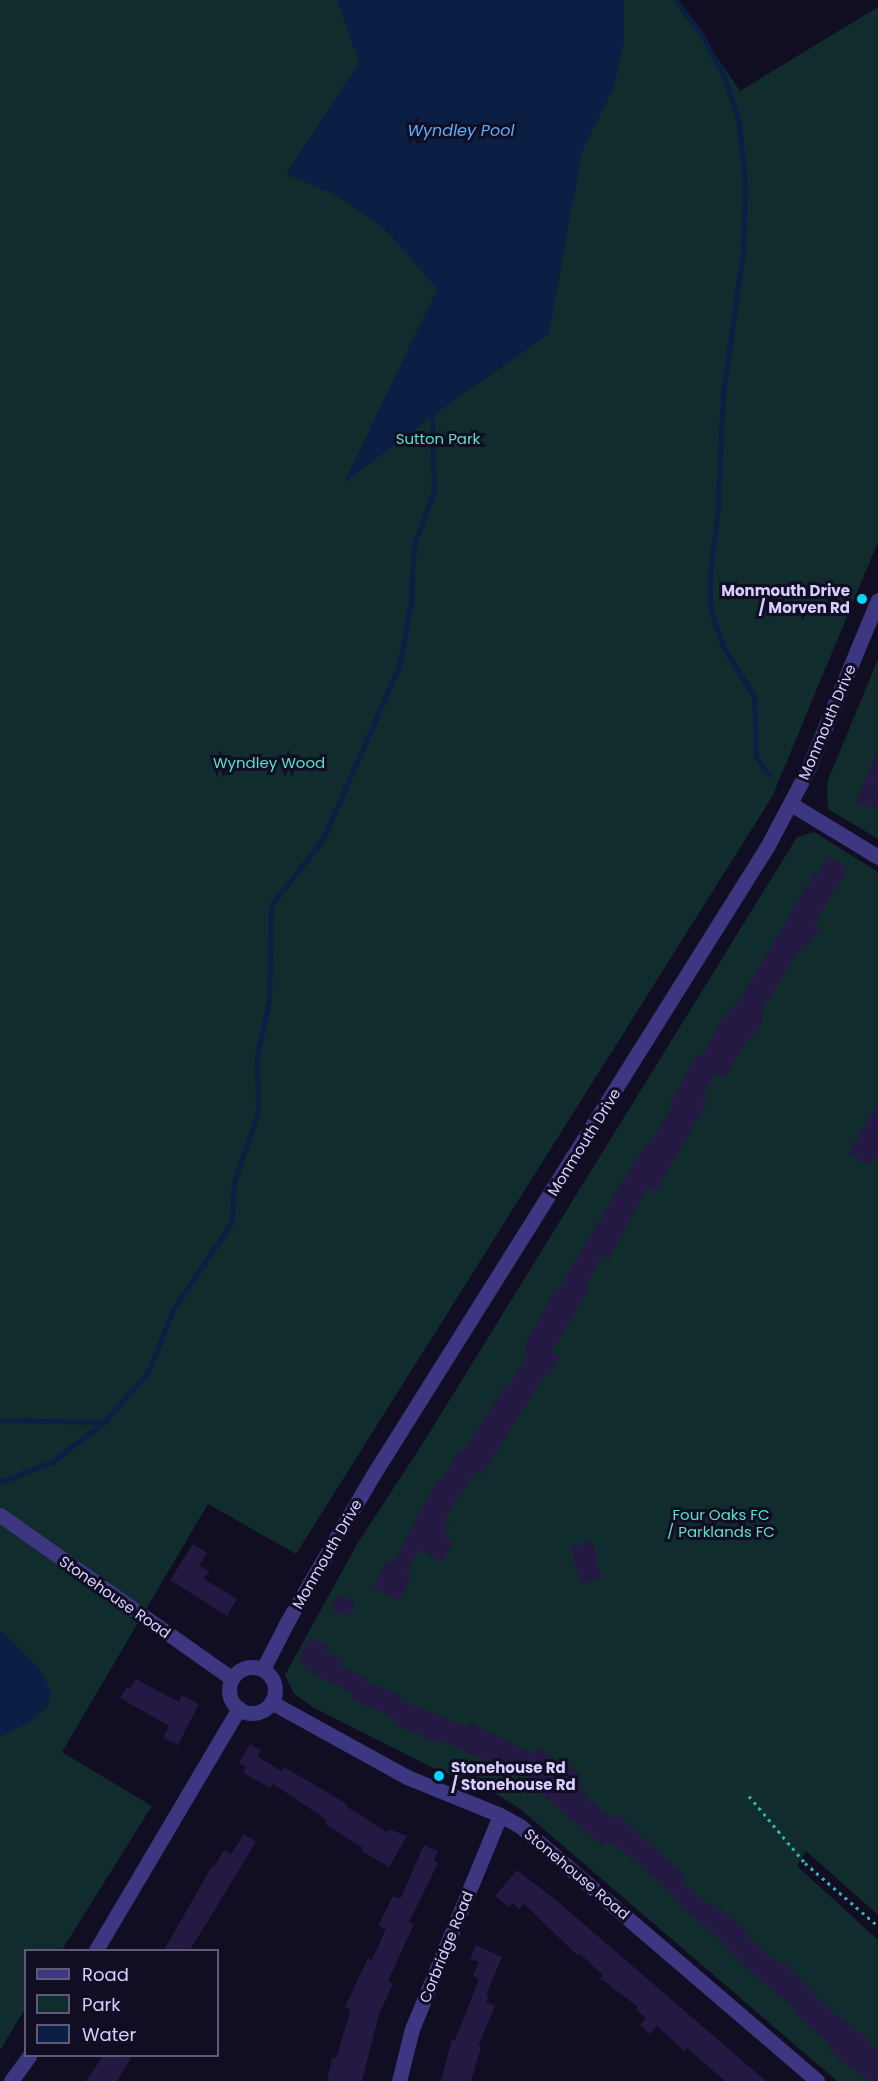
<!DOCTYPE html>
<style>
body{margin:0}
#map{position:relative;width:878px;height:2081px;overflow:hidden;background:#110d22;font-family:Poppins,sans-serif}
div>[style]{position:absolute}
.green>*{inset:0;background:#102c2c}
.water>*{inset:0;background:#0b1e43}
.stream>*{height:5px;margin:-2.5px;padding:0 2.5px;transform-origin:2.5px;border-radius:2.5px;background:#0b1e43}
.building>*{inset:0;background:#231943;transform-origin:0 0}
.path>*{height:3px;margin-top:-1.5px;transform-origin:0;background:repeating-linear-gradient(90deg,#2cb5b0 0 3px,transparent 0 7.5px)}
.minor>*{height:15px;margin:-7.5px;padding:0 7.5px;transform-origin:7.5px;border-radius:7.5px;background:#3d3782}
.tertiary>*{height:15px;margin:-7.5px;padding:0 7.5px;transform-origin:7.5px;border-radius:7.5px;background:#3d3782}
.tertiary>.ring{margin:-7.5px;padding:0;box-sizing:content-box;background:none;border:15px solid #3d3782;border-radius:50%}
.dots>*{width:16px;height:16px;translate:-50% -50%;box-sizing:border-box;border:3px solid #110d22;border-radius:50%}
span{translate:-50% -50%;white-space:nowrap;text-align:center;line-height:1.15;-webkit-text-stroke:6px #110d22;paint-order:stroke}
.park-label{font-size:15px;color:#59e0c3}
.poi-label{font-size:15px;color:#d5ceff;font-weight:700}
.right{translate:-100% -50%;text-align:right}
.left{translate:0 -50%;text-align:left}
.street-label{font-size:15px;color:#d5ceff}
.water-label{font-size:16px;color:#5caeff;font-style:italic}
.legend{position:absolute;left:24px;top:1949px;width:195px;height:108px;box-sizing:border-box;background:#110d22;border:2px solid #5f5a7a;margin:0;padding:8px 10px;list-style:none;font-size:18px;color:#d5ceff}
.legend li{display:flex;align-items:center;gap:12px;height:30px}
.legend b{width:30px;border:2px solid #5f5a7a}
</style>
<div id="map">
<div class="green">
<div style="clip-path:polygon(0 0,678px 0,740px 91px,878px 7px,878px 542px,772px 797px,296px 1554px,208px 1504px,62px 1752px,152px 1806px,62px 1950px,26px 1950px,25px 2009px,0 2050px)"></div>
<div style="clip-path:polygon(878px 659px,878px 839px,828px 809px,827px 790px,828px 780px)"></div>
<div style="clip-path:polygon(814px 832px,878px 872px,878px 1915px,806px 1851px,797px 1866px,878px 1940px,878px 2081px,837px 2081px,520px 1809px,488px 1789px,437px 1770px,314px 1708px,294px 1694px,285px 1675px,357px 1544px,423px 1443px,797px 837px)"></div>
</div>
<div class="water">
<div style="clip-path:polygon(337px 0,624px 0,624px 40px,614px 87px,582px 151px,549px 334px,432px 416px,344px 483px,437px 289px,388px 232px,338px 196px,286px 174px,359px 62px)"></div>
<div style="clip-path:polygon(0 1630px,40px 1669px,51px 1692px,48px 1706px,30px 1722px,0 1737px)"></div>
</div>
<div class="stream">
<div style="left:676px;top:0;width:42px;rotate:53.7deg"></div>
<div style="left:701px;top:34px;width:50px;rotate:61.4deg"></div>
<div style="left:725px;top:78px;width:46px;rotate:72.3deg"></div>
<div style="left:739px;top:122px;width:63px;rotate:84.6deg"></div>
<div style="left:745px;top:185px;width:66px;rotate:91.7deg"></div>
<div style="left:743px;top:251px;width:143px;rotate:98deg"></div>
<div style="left:723px;top:393px;width:126px;rotate:92.7deg"></div>
<div style="left:717px;top:519px;width:52px;rotate:97.7deg"></div>
<div style="left:710px;top:571px;width:36px;rotate:90deg"></div>
<div style="left:710px;top:607px;width:40px;rotate:72deg"></div>
<div style="left:722px;top:645px;width:60px;rotate:57.9deg"></div>
<div style="left:754px;top:696px;width:60px;rotate:88.1deg"></div>
<div style="left:756px;top:756px;width:16px;rotate:60deg"></div>
<div style="left:764px;top:770px;width:7px;rotate:34deg"></div>
<div style="left:0;top:1420px;width:104px;rotate:1.1deg"></div>
<div style="left:104px;top:1422px;width:67px;rotate:-48.7deg"></div>
<div style="left:148px;top:1372px;width:67px;rotate:-68deg"></div>
<div style="left:173px;top:1310px;width:106px;rotate:-56.2deg"></div>
<div style="left:232px;top:1222px;width:40px;rotate:-87.1deg"></div>
<div style="left:234px;top:1182px;width:75px;rotate:-71.3deg"></div>
<div style="left:258px;top:1111px;width:56px;rotate:-91deg"></div>
<div style="left:257px;top:1055px;width:55px;rotate:-77.5deg"></div>
<div style="left:269px;top:1001px;width:96px;rotate:-88.8deg"></div>
<div style="left:271px;top:905px;width:84px;rotate:-51.8deg"></div>
<div style="left:323px;top:839px;width:189px;rotate:-66.3deg"></div>
<div style="left:399px;top:666px;width:66px;rotate:-79.5deg"></div>
<div style="left:411px;top:601px;width:57px;rotate:-87deg"></div>
<div style="left:414px;top:544px;width:57px;rotate:-69.3deg"></div>
<div style="left:434px;top:491px;width:75px;rotate:-91.5deg"></div>
<div style="left:0;top:1482px;width:56px;rotate:-21deg"></div>
<div style="left:52px;top:1462px;width:66px;rotate:-37.6deg"></div>
</div>
<div class="building">
<div style="clip-path:polygon(877px 751px,878px 801px,875px 809px,856px 802px)"></div>
<div style="clip-path:polygon(829px 856px,848px 868px,814px 924px,820px 928px,809px 946px,805px 943px,761px 1010px,765px 1012px,760px 1020px,763px 1022px,754px 1037px,751px 1035px,724px 1079px,715px 1073px,701px 1098px,708px 1102px,656px 1191px,651px 1188px,644px 1193px,609px 1259px,603px 1255px,584px 1287px,589px 1290px,551px 1352px,560px 1357px,549px 1375px,546px 1373px,482px 1475px,476px 1471px,443px 1520px,450px 1524px,443px 1536px,454px 1543px,441px 1562px,419px 1549px,406px 1571px,412px 1574px,399px 1601px,373px 1588px,386px 1561px,391px 1564px,405px 1541px,437px 1480px,440px 1481px,460px 1450px,463px 1452px,506px 1384px,509px 1386px,529px 1352px,524px 1349px,528px 1338px,556px 1289px,558px 1290px,633px 1164px,649px 1140px,651px 1142px,672px 1107px,669px 1104px,698px 1054px,702px 1056px,722px 1019px,741px 998px,814px 873px,817px 875px)"></div>
<div style="clip-path:polygon(878px 1103px,878px 1153px,870px 1166px,848px 1153px)"></div>
<div style="left:592px;top:1541px;width:38px;height:22px;rotate:75deg"></div>
<div style="clip-path:polygon(193px 1544px,207px 1553px,199px 1566px,209px 1571px,204px 1579px,237px 1599px,227px 1616px,170px 1580px)"></div>
<div style="left:338px;top:1594px;width:19px;height:16px;rotate:25deg"></div>
<div style="clip-path:polygon(310px 1637px,327px 1646px,325px 1650px,343px 1661px,341px 1666px,367px 1678px,366px 1681px,402px 1696px,401px 1700px,466px 1726px,468px 1722px,534px 1754px,540px 1748px,563px 1767px,566px 1763px,581px 1775px,577px 1780px,581px 1783px,578px 1786px,587px 1793px,584px 1796px,612px 1818px,616px 1814px,627px 1823px,686px 1877px,682px 1882px,709px 1905px,712px 1903px,737px 1923px,747px 1932px,745px 1935px,773px 1959px,786px 1964px,829px 2009px,871px 2041px,869px 2043px,878px 2051px,878px 2081px,869px 2081px,851px 2066px,850px 2068px,828px 2048px,830px 2044px,792px 2011px,795px 2009px,743px 1965px,722px 1942px,672px 1898px,674px 1895px,621px 1849px,608px 1841px,603px 1846px,566px 1815px,527px 1781px,531px 1777px,468px 1753px,439px 1739px,437px 1743px,394px 1724px,396px 1718px,362px 1704px,350px 1697px,352px 1693px,304px 1668px,306px 1665px,298px 1660px)"></div>
<div style="clip-path:polygon(136px 1679px,179px 1702px,182px 1695px,199px 1704px,178px 1745px,163px 1738px,169px 1726px,120px 1698px,127px 1687px,130px 1689px)"></div>
<div style="clip-path:polygon(250px 1744px,261px 1750px,257px 1756px,281px 1771px,284px 1767px,347px 1804px,346px 1806px,387px 1832px,389px 1829px,407px 1836px,389px 1867px,362px 1851px,363px 1848px,325px 1824px,327px 1820px,273px 1784px,270px 1788px,243px 1773px,246px 1767px,239px 1763px)"></div>
<div style="clip-path:polygon(244px 1834px,256px 1842px,190px 1950px,164px 1950px,212px 1866px,214px 1867px,224px 1850px,231px 1854px)"></div>
<div style="clip-path:polygon(424px 1845px,438px 1851px,434px 1861px,438px 1863px,409px 1922px,414px 1924px,388px 1981px,393px 1984px,379px 2014px,362px 2081px,327px 2081px,332px 2058px,336px 2058px,351px 2009px,345px 2007px,368px 1958px,372px 1960px,386px 1929px,378px 1926px,393px 1896px,400px 1899px)"></div>
<div style="clip-path:polygon(517px 1870px,557px 1901px,766px 2081px,725px 2081px,687px 2048px,684px 2051px,657px 2026px,649px 2034px,640px 2025px,646px 2018px,635px 2009px,638px 2007px,600px 1978px,603px 1975px,579px 1953px,577px 1955px,524px 1904px,519px 1909px,513px 1903px,509px 1907px,495px 1896px)"></div>
<div style="clip-path:polygon(476px 1945px,502px 1957px,486px 1995px,489px 1996px,486px 2002px,495px 2006px,478px 2046px,481px 2047px,471px 2081px,441px 2081px,452px 2039px,455px 2040px,479px 1979px,473px 1976px,479px 1962px,470px 1959px)"></div>
<div style="clip-path:polygon(104px 2055px,133px 2055px,117px 2081px,86px 2081px)"></div>
</div>
<div class="path">
<div style="left:749px;top:1796px;width:87px;rotate:50.1deg"></div>
<div style="left:805px;top:1863px;width:96px;rotate:40.8deg"></div>
</div>
<div class="minor">
<div style="left:791px;top:804px;width:102px;rotate:31.3deg"></div>
<div style="left:0;top:1515px;width:283px;rotate:35.2deg"></div>
<div style="left:399px;top:2081px;width:54px;rotate:-76deg"></div>
<div style="left:412px;top:2029px;width:231px;rotate:-67.6deg"></div>
</div>
<div class="tertiary">
<div class="ring" style="left:229px;top:1667px;width:31px;height:31px"></div>
<div style="left:263px;top:1669px;width:53px;rotate:-62.9deg"></div>
<div style="left:287px;top:1622px;width:170px;rotate:-59.7deg"></div>
<div style="left:373px;top:1475px;width:741px;rotate:-57.9deg"></div>
<div style="left:767px;top:847px;width:86px;rotate:-62.2deg"></div>
<div style="left:807px;top:771px;width:185px;rotate:-67.5deg"></div>
<div style="left:271px;top:1702px;width:155px;rotate:28.9deg"></div>
<div style="left:407px;top:1777px;width:100px;rotate:22.2deg"></div>
<div style="left:500px;top:1815px;width:23px;rotate:29deg"></div>
<div style="left:520px;top:1826px;width:391px;rotate:40.6deg"></div>
<div style="left:96px;top:1950px;width:281px;rotate:-59.4deg"></div>
<div style="left:11px;top:2081px;width:31px;rotate:-54deg"></div>
</div>
<div class="dots">
<div style="left:862px;top:599px;background:#00d8f9"></div>
<div style="left:439px;top:1776px;background:#00d8f9"></div>
</div>
<div class="park-label">
<span style="left:438px;top:439px">Sutton Park</span>
<span style="left:269px;top:763px">Wyndley Wood</span>
<span style="left:721px;top:1523px">Four Oaks FC<br>/ Parklands FC</span>
</div>
<div class="poi-label">
<span class="right" style="left:850px;top:599px">Monmouth Drive<br>/ Morven Rd</span>
<span class="left" style="left:451px;top:1776px">Stonehouse Rd<br>/ Stonehouse Rd</span>
</div>
<div class="street-label">
<span style="left:827px;top:722px;rotate:-67deg">Monmouth Drive</span>
<span style="left:584px;top:1142px;rotate:-58deg">Monmouth Drive</span>
<span style="left:327px;top:1554px;rotate:-60deg">Monmouth Drive</span>
<span style="left:115px;top:1597px;rotate:35deg">Stonehouse Road</span>
<span style="left:577px;top:1874px;rotate:40deg">Stonehouse Road</span>
<span style="left:446px;top:1947px;rotate:-68deg">Corbridge Road</span>
</div>
<div class="water-label">
<span style="left:461px;top:131px">Wyndley Pool</span>
</div>
<ul class="legend">
<li><b style="height:8px;background:#3d3782"></b>Road</li>
<li><b style="height:16px;background:#102c2c"></b>Park</li>
<li><b style="height:16px;background:#0b1e43"></b>Water</li>
</ul>
</div>
